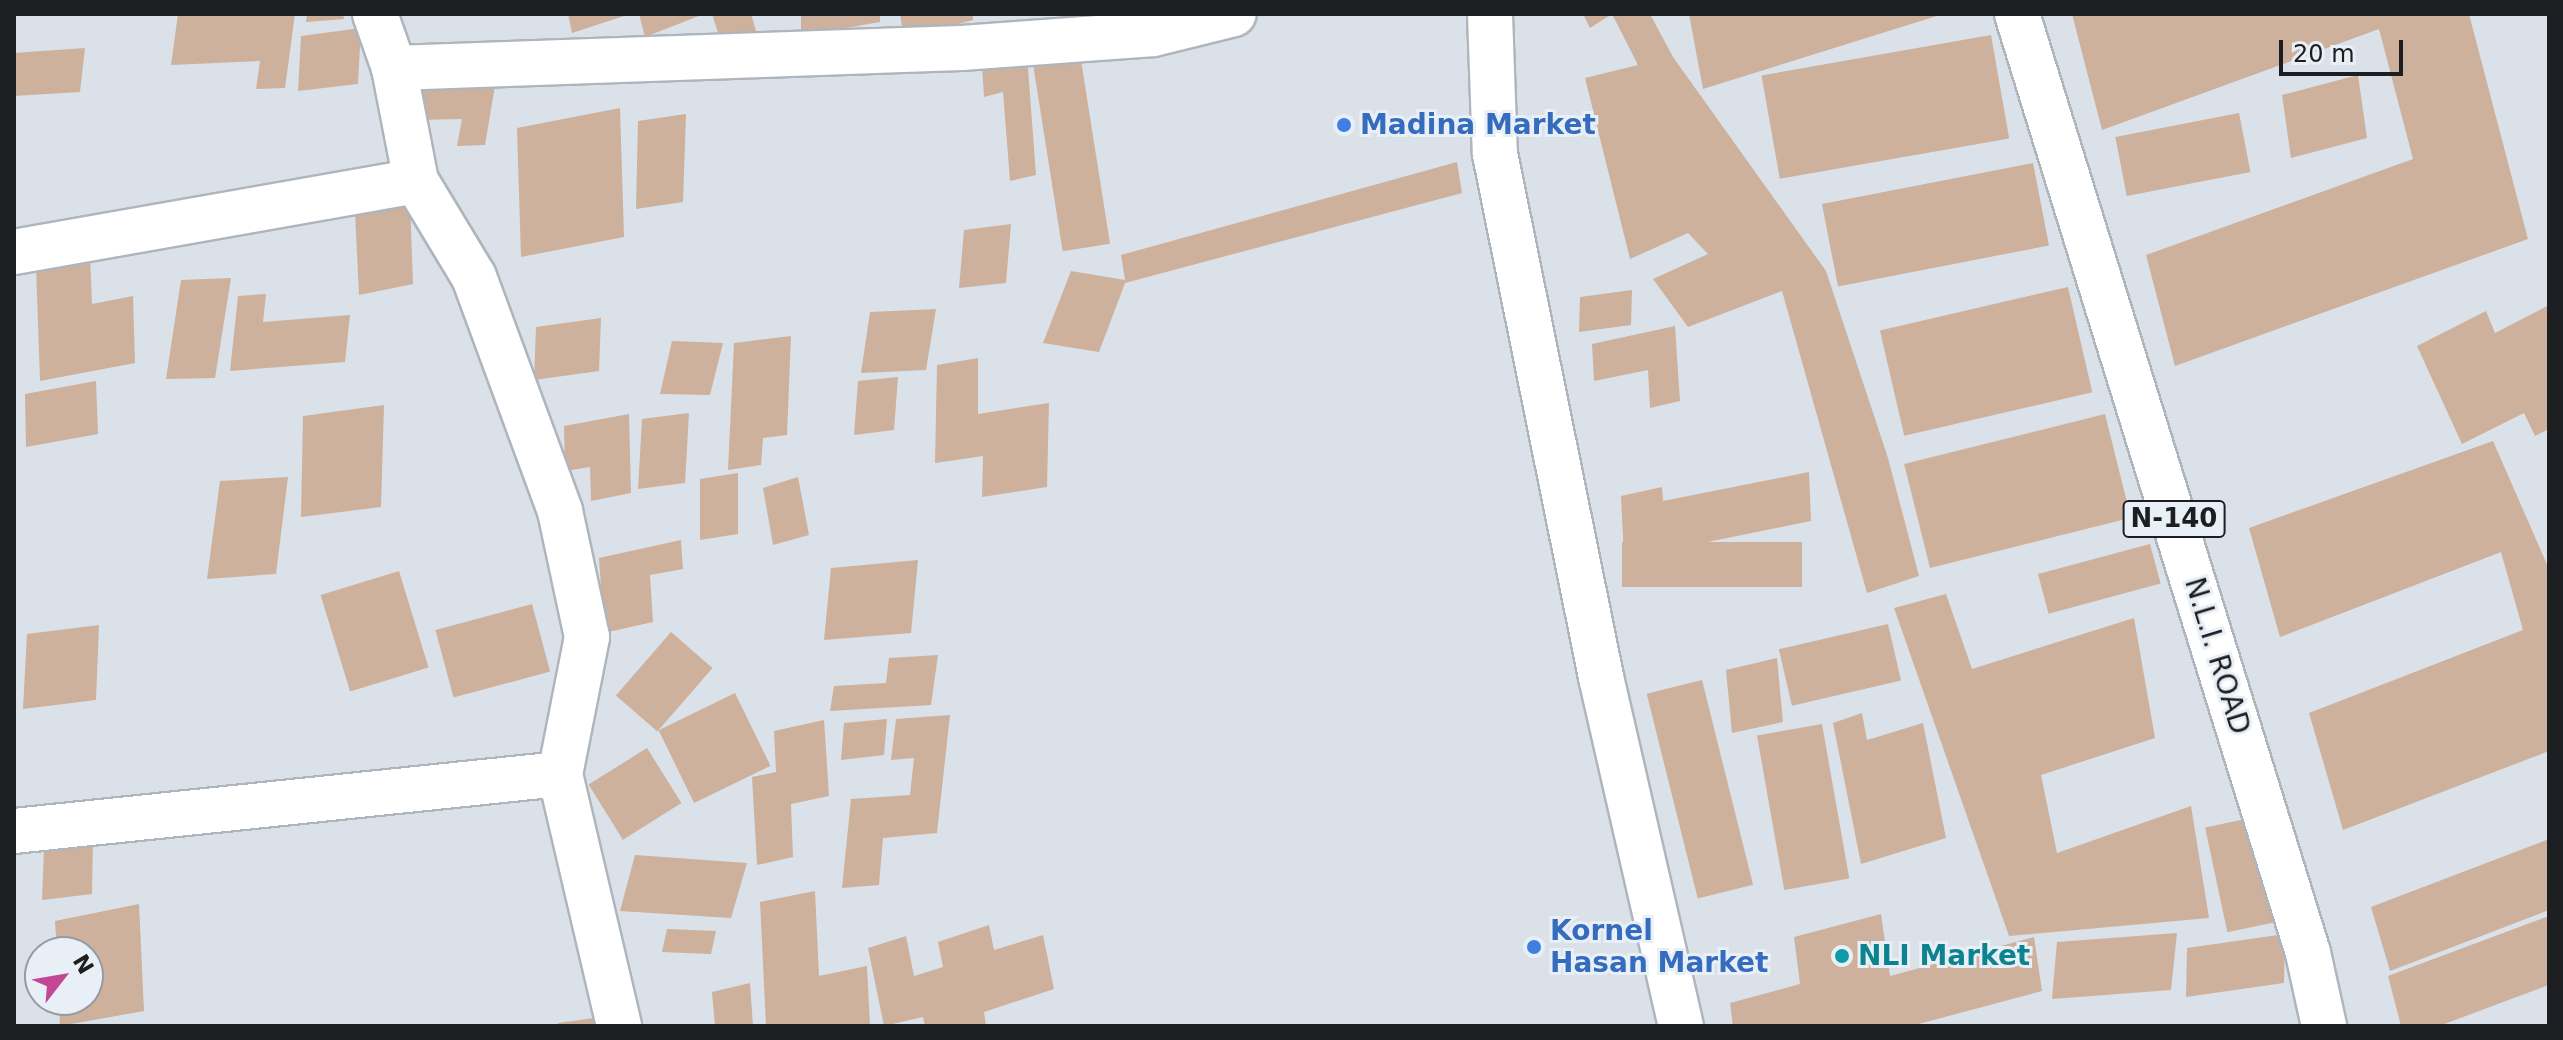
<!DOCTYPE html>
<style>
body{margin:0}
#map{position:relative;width:2563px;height:1040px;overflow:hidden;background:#dbe1e9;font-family:"DejaVu Sans",sans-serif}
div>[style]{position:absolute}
.building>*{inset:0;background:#cdb19c;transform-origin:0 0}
.roads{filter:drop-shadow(2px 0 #afb5bc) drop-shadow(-2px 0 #afb5bc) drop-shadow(0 2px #afb5bc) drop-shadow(0 -2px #afb5bc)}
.street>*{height:44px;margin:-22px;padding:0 22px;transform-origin:22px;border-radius:22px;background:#fff}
.secondary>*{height:44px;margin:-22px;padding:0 22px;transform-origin:22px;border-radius:22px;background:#fff}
.highway>*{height:44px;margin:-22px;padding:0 22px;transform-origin:22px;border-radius:22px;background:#fff}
.dots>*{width:22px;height:22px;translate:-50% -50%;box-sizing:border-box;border:4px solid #e9eff6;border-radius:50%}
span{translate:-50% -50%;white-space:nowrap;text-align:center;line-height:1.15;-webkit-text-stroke:6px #e9eff6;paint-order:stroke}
.shield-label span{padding:2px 6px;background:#e9eff6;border:2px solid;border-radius:6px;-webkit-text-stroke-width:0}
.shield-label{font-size:26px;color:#1c1e21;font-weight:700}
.shop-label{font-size:28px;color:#366cbe;font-weight:700}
.left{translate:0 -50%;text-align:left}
.street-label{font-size:28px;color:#1c1e21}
.culture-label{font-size:28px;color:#0d838f;font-weight:700}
.frame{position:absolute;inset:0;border:16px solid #1c1e21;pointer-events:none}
.north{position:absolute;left:24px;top:936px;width:80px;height:80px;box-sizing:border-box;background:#e9eff6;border:2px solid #979ba1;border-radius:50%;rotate:59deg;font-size:22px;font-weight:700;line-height:32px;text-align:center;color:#1c1e21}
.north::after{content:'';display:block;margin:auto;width:28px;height:36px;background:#c44796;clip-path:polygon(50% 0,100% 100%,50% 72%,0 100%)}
.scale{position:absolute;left:2279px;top:40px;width:124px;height:36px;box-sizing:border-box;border:4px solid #1c1e21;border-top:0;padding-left:10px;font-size:24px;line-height:28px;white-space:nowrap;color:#1c1e21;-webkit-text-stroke:6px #e9eff6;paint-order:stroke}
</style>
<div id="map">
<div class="building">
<div style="clip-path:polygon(178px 14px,295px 14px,285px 88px,256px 89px,260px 61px,171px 65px)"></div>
<div style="clip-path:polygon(307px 14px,343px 14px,344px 19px,306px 22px)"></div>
<div style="clip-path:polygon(568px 14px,627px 14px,627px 15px,572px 33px)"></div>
<div style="clip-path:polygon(639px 14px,704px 14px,645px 37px)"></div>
<div style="clip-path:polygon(712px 14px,751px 14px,756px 31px,722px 45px)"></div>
<div style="clip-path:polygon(801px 14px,880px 14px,880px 22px,801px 36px)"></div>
<div style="clip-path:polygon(900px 14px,973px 14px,973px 20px,904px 39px)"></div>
<div style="clip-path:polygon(1583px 14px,1612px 14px,1590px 28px)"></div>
<div style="clip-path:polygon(1612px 14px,1650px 14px,1673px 57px,1826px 271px,1888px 458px,1919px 576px,1867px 593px,1782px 291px,1688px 327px,1653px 279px,1708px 254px,1688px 233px,1630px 259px,1585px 78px,1638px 65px)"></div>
<div style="clip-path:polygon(1689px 14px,1940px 14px,1940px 15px,1703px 89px)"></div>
<div style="clip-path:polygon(2072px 14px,2469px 14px,2528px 239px,2175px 366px,2146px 255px,2413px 159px,2379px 29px,2102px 130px)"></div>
<div style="clip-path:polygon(361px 28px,358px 84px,298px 91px,301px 36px)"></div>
<div style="left:1991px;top:35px;width:105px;height:233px;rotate:80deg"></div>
<div style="clip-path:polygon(85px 48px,80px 92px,14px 96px,14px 53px)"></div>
<div style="left:1080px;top:54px;width:192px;height:48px;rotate:81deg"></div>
<div style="clip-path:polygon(1027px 55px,1036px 175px,1010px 181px,1003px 92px,984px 97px,982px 65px)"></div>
<div style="clip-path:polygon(2358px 75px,2367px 138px,2291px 158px,2282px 95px)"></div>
<div style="clip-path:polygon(496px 80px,485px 145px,457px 146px,462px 119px,418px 120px,424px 82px)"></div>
<div style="clip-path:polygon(620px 108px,624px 237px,521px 257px,517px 128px)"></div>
<div style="left:2239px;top:113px;width:60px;height:126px;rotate:79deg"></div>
<div style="clip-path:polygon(686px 114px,683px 202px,636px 209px,638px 121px)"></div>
<div style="clip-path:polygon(1457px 162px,1462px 193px,1125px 283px,1099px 352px,1043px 343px,1071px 271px,1125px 280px,1121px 255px)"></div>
<div style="left:2033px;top:163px;width:84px;height:215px;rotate:79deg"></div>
<div style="clip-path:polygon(410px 201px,413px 284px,359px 295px,355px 212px)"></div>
<div style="clip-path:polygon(1011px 224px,1006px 283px,959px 288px,964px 230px)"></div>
<div style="clip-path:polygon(90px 255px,92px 304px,133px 296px,135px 363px,40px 381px,36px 266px)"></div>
<div style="clip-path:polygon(231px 278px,215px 378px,166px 379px,181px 280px)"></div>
<div style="left:2068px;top:287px;width:108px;height:193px;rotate:77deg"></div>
<div style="clip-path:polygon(1632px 290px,1631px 325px,1579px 332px,1580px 297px)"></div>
<div style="clip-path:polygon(266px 294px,263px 322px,350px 315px,345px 362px,230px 371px,238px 296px)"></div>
<div style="clip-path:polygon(2549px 305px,2549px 429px,2535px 436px,2524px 413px,2462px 444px,2417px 346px,2486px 311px,2495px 333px)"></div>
<div style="clip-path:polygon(936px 309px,926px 370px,861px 373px,870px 312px)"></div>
<div style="clip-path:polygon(601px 318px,599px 371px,534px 380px,536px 327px)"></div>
<div style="clip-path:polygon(1675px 326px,1680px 401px,1650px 408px,1648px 370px,1594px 381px,1592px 344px)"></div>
<div style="clip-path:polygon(791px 336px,787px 435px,763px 438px,761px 465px,728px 470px,734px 343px)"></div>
<div style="clip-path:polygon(672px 341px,723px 343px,710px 395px,660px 394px)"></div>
<div style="clip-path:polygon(978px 358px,978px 414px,1049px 403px,1047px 487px,982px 497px,983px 456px,935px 463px,937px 365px)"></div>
<div style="clip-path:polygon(898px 377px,894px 430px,854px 435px,858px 381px)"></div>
<div style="clip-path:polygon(96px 381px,98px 434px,26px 447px,25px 394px)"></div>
<div style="clip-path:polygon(384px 405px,381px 507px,301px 517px,303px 416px)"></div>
<div style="clip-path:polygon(689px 413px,685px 483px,638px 489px,642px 419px)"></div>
<div style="clip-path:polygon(629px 414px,631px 493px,591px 501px,590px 467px,565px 471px,564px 426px)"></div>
<div style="left:2105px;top:414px;width:107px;height:207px;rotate:76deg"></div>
<div style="clip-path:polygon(2493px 441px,2549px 569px,2549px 751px,2343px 830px,2309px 713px,2523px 630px,2501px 552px,2280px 637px,2249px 528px)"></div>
<div style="clip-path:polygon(1809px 472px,1811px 521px,1624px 559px,1621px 496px,1662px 487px,1663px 501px)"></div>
<div style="clip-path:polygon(738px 473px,738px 534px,700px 540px,700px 479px)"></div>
<div style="clip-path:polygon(288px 477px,276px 574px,207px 579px,220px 481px)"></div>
<div style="clip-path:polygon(798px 477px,809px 535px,773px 545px,763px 488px)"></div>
<div style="clip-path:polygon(681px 540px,683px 569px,650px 575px,653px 622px,604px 633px,599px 558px)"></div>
<div style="left:1802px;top:542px;width:45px;height:180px;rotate:90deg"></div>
<div style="left:2150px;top:544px;width:41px;height:116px;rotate:75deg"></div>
<div style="clip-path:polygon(918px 560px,911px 633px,824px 640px,831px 568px)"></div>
<div style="left:399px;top:571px;width:101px;height:82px;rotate:73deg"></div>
<div style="clip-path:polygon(1946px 594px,1972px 669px,2134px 618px,2155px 738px,2041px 775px,2057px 853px,2191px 806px,2209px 918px,2009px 936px,1894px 608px)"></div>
<div style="left:532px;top:604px;width:70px;height:100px;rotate:75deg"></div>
<div style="left:1888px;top:624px;width:58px;height:112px;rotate:77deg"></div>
<div style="clip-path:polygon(99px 625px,96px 700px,23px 709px,27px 634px)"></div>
<div style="left:671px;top:632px;width:55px;height:84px;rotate:41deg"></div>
<div style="clip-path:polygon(938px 655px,931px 705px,830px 711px,834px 686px,886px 683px,889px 658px)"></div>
<div style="clip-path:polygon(1777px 658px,1783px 722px,1732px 733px,1726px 670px)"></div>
<div style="left:1702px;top:680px;width:211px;height:57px;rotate:76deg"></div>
<div style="left:735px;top:693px;width:81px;height:85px;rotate:64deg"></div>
<div style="clip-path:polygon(1862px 713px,1867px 740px,1923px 723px,1946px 838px,1861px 864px,1833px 723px)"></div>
<div style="clip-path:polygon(950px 715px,937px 833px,883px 838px,879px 885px,842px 888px,851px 799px,910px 795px,914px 758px,891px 760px,896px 719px)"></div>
<div style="clip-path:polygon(887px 719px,884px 755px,841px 760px,844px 723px)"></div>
<div style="clip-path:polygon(824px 720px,829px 796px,791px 804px,793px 857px,757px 865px,752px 777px,776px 772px,774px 731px)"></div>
<div style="left:1822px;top:724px;width:157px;height:66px;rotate:80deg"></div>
<div style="left:647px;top:748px;width:65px;height:69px;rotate:58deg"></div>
<div style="left:2255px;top:817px;width:107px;height:51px;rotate:78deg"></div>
<div style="clip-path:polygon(2549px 839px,2549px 910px,2390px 971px,2371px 907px)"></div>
<div style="clip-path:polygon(93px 842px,92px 894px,42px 900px,44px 849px)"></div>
<div style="clip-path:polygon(635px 855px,747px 863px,731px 918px,620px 911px)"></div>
<div style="clip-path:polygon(815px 891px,819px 976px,867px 966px,870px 1026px,766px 1026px,760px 902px)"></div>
<div style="clip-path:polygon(139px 904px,144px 1011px,60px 1026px,59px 1000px,88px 1000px,88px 952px,57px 952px,55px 921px)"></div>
<div style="clip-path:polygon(1881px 914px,1890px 976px,2034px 937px,2042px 991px,1911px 1026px,1733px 1026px,1730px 1003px,1800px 984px,1794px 937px)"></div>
<div style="clip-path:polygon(2549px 916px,2549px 985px,2439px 1026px,2401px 1026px,2388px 976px)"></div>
<div style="clip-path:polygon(989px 925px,994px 950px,1043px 935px,1054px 989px,984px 1012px,986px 1026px,925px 1026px,923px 1017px,884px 1026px,868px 948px,906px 936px,914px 976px,943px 967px,938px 942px)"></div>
<div style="clip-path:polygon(667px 929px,716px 931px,711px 954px,662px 952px)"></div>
<div style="clip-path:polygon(2177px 933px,2171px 990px,2052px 999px,2057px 942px)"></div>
<div style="clip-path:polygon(2285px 934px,2284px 983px,2186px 997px,2187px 948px)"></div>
<div style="clip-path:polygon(750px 983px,753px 1026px,715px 1026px,712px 992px)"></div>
<div style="clip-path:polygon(601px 1017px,601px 1026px,558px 1026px,558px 1023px)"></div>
</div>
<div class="roads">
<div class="street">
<div style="left:375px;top:14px;width:57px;rotate:70.6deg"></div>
<div style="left:394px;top:68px;width:115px;rotate:79deg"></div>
<div style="left:416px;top:181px;width:112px;rotate:58.9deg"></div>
<div style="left:474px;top:277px;width:249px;rotate:69.8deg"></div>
<div style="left:560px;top:511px;width:129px;rotate:77.9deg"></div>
<div style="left:587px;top:637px;width:140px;rotate:101.1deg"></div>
<div style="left:560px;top:774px;width:259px;rotate:76.8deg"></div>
<div style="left:394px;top:68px;width:568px;rotate:-2.02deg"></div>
<div style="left:962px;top:48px;width:192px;rotate:-4.2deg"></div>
<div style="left:1153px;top:34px;width:83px;rotate:-13.9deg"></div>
<div style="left:14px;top:252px;width:408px;rotate:-10deg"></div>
<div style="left:14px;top:831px;width:549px;rotate:-5.96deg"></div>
</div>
<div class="secondary">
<div style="left:1490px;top:14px;width:140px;rotate:88deg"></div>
<div style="left:1495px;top:154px;width:534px;rotate:78.54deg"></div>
<div style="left:1601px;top:677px;width:358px;rotate:77.1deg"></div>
</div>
<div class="highway">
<div style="left:2017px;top:14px;width:983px;rotate:72.78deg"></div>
<div style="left:2308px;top:953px;width:75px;rotate:77.6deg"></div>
</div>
</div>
<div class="dots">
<div style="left:1344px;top:125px;background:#3f7fe0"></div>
<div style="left:1534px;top:947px;background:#3f7fe0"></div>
<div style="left:1842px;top:956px;background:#0f9aa8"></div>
</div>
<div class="shield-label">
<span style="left:2174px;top:519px">N-140</span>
</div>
<div class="shop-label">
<span class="left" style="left:1360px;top:125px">Madina Market</span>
<span class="left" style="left:1550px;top:947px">Kornel<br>Hasan Market</span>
</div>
<div class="street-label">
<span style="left:2217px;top:656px;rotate:73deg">N.L.I. ROAD</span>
</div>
<div class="culture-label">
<span class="left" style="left:1858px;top:956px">NLI Market</span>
</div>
<div class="frame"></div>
<div class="north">N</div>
<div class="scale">20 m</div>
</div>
